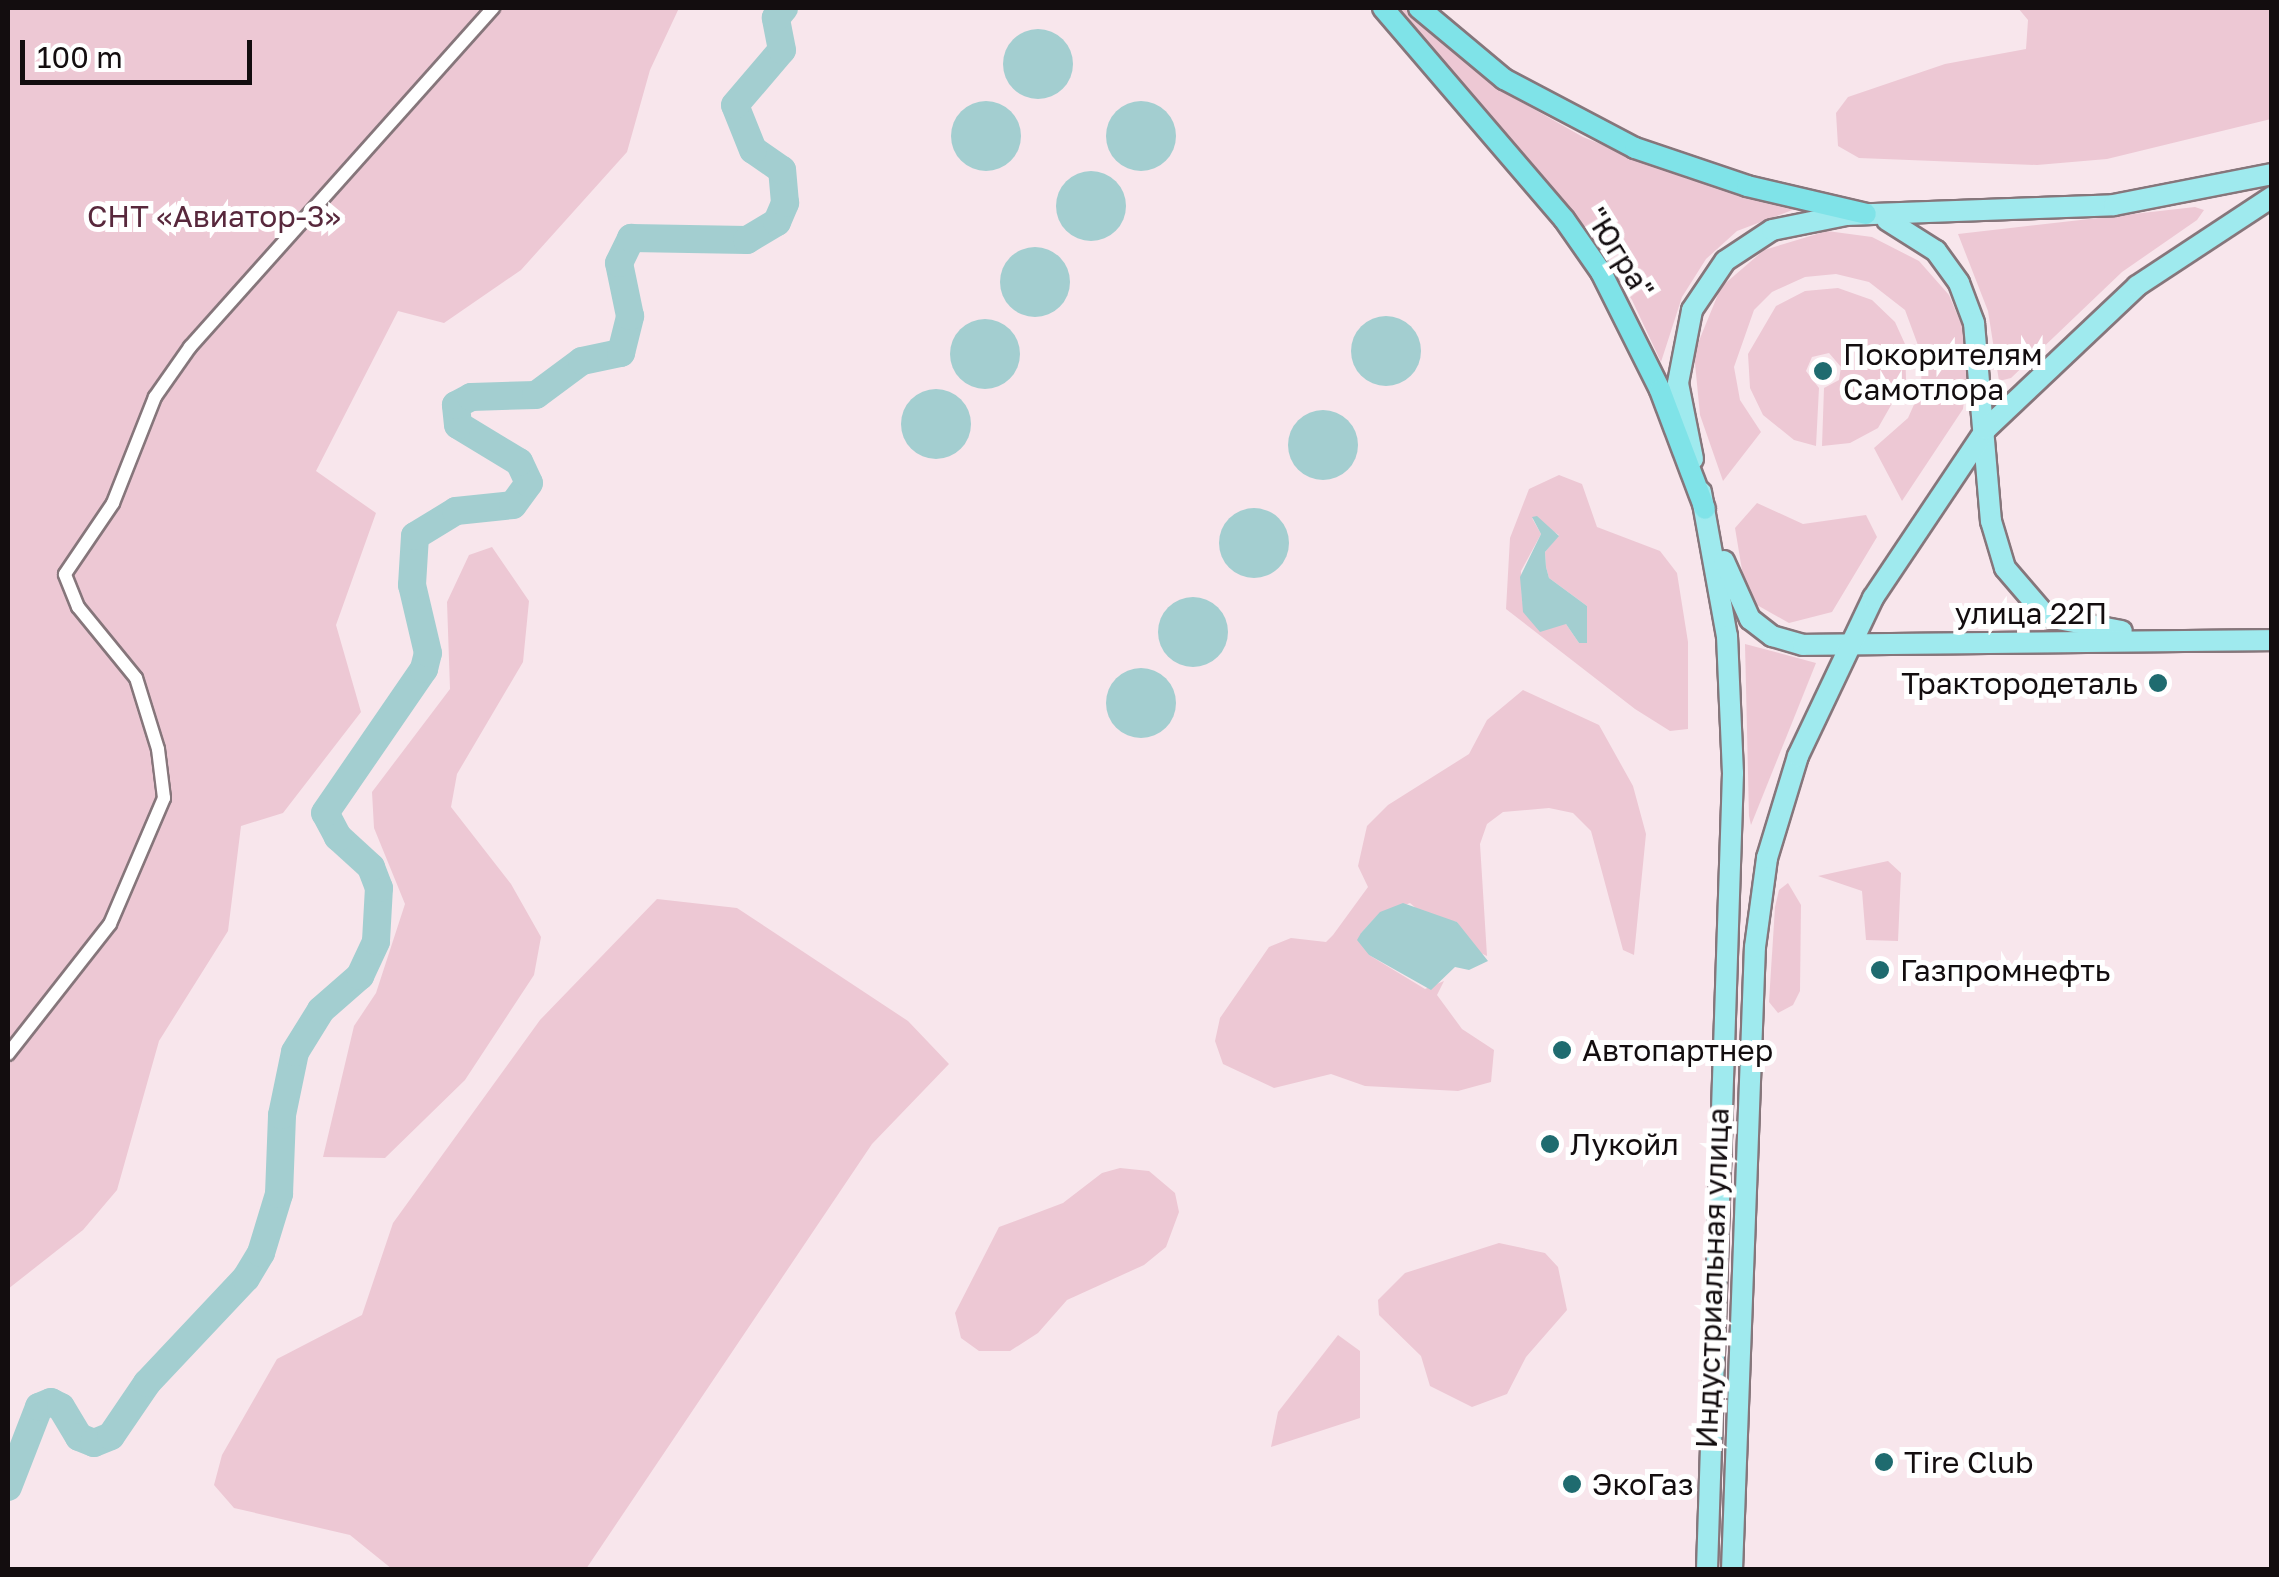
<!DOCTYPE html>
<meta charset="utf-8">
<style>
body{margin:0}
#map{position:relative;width:2279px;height:1577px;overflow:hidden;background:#f8e6ec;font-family:"Golos Text",sans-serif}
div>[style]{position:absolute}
.green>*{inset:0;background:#edc8d4}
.water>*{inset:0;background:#a3ced0}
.round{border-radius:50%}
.river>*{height:28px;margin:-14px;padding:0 14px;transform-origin:14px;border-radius:14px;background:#a3ced0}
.roads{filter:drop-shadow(2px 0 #86767b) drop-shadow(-2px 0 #86767b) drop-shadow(0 2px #86767b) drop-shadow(0 -2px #86767b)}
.minor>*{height:12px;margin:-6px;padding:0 6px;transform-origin:6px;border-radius:6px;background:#fff}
.primary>*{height:20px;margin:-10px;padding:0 10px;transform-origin:10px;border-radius:10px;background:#9feaee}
.trunk>*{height:20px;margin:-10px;padding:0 10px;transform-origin:10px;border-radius:10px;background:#7fe3e8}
.dots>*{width:28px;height:28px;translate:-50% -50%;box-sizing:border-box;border:5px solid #fff;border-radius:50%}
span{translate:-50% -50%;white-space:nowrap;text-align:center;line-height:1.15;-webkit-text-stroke:10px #fff;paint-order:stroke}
.park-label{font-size:30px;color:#58283c}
.street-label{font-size:30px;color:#130d0f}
.poi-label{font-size:30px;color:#130d0f}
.left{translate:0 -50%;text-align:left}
.right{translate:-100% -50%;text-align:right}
.frame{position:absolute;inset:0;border:10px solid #130d0f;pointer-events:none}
.scale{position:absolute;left:20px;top:40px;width:232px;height:45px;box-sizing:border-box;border:5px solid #130d0f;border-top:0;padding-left:12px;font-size:30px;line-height:35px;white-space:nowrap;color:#130d0f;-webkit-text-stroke:8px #fff;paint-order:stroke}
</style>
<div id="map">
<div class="green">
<div style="clip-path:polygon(8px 8px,679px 8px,650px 70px,627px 152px,521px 270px,444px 323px,398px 311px,316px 471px,376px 513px,336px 625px,361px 712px,283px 813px,241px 826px,228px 931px,159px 1041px,117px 1190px,83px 1230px,8px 1289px)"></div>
<div style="clip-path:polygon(1395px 8px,1406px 8px,1500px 90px,1583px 137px,1688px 179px,1795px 209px,1737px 231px,1706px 259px,1682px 297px,1661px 362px,1632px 300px,1578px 217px)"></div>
<div style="clip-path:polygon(2018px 8px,2271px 8px,2271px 119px,2107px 159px,2037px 165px,1859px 158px,1838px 146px,1836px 113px,1848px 97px,1945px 64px,2026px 49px,2028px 20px)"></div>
<div style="clip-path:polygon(2195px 207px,2204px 210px,2197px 220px,2122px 272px,2011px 378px,1999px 381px,1988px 311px,1958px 234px)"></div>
<div style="clip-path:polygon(1827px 231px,1872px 237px,1919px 261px,1949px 295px,1962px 326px,1969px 364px,1963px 409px,1902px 501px,1874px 448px,1908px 418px,1921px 389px,1922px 356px,1905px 310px,1869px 282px,1836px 274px,1805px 277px,1772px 292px,1754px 310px,1734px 367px,1740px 400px,1761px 432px,1723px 481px,1700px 415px,1694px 353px,1721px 287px,1764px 250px)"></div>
<div style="clip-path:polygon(1838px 288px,1872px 300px,1895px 322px,1905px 344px,1906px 379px,1878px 428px,1850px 443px,1822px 446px,1824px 388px,1839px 380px,1841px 367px,1829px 353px,1812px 357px,1806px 371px,1819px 388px,1816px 446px,1794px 440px,1763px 415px,1750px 388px,1748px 354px,1776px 306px,1805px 291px)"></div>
<div style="clip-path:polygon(evenodd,1559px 475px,1582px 484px,1597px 527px,1660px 551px,1677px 573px,1688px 642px,1688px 729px,1670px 731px,1635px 709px,1506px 609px,1510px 538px,1529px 489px,1559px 475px,1532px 518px,1559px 535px,1545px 552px,1546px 567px,1549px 578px,1587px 606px,1587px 642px,1579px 643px,1566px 624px,1532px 622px,1522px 601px,1521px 571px,1541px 534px,1532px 518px)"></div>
<div style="clip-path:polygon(1757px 503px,1803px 524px,1866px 515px,1877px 537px,1832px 612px,1789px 623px,1757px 605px,1744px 582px,1735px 528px)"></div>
<div style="clip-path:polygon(492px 547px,529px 601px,523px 662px,457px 774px,451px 807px,511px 884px,541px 937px,534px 975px,465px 1080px,385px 1158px,323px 1157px,354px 1026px,376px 993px,405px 904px,374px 828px,372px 792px,450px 689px,447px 602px,469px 555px)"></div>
<div style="clip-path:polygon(1745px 644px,1816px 663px,1751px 825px,1749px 816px)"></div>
<div style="clip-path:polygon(1523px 690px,1599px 725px,1633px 786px,1646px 834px,1634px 955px,1623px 950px,1591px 831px,1573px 813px,1549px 808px,1503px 812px,1487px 824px,1480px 844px,1487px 956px,1474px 950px,1457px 922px,1425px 916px,1410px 903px,1376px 917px,1361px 933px,1369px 955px,1425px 989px,1444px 981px,1437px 995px,1462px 1029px,1494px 1050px,1491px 1082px,1458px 1091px,1365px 1086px,1331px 1074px,1274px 1088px,1223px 1064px,1215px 1041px,1220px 1018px,1269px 947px,1291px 938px,1326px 942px,1333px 935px,1368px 887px,1358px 866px,1367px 826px,1388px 805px,1469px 754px,1487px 720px)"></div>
<div style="clip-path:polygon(1888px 861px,1901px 873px,1898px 941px,1866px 940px,1862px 891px,1818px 876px)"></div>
<div style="clip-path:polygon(1788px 883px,1801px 905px,1800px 991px,1793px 1005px,1778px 1013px,1769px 1002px,1775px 907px,1779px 890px)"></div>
<div style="clip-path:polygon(657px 899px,737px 908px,908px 1021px,949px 1064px,872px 1144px,586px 1569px,392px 1569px,350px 1535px,234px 1508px,214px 1485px,222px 1455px,277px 1359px,362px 1315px,393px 1223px,540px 1020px)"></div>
<div style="clip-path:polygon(1120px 1168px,1149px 1171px,1175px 1193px,1179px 1212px,1166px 1247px,1144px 1265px,1067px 1300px,1038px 1333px,1010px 1351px,979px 1351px,961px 1338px,955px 1313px,999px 1227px,1063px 1203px,1102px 1173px)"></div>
<div style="clip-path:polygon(1499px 1243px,1545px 1253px,1558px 1267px,1567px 1310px,1526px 1357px,1507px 1394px,1472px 1407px,1430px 1386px,1421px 1356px,1379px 1315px,1378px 1300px,1405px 1273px)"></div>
<div style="clip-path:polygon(1338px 1335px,1360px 1351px,1360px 1418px,1271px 1447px,1278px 1412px)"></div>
</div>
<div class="water">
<div class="round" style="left:1003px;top:29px;width:70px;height:70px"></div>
<div class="round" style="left:951px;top:101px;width:70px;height:70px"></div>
<div class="round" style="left:1106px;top:101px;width:70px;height:70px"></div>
<div class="round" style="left:1056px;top:171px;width:70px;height:70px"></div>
<div class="round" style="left:1000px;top:247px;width:70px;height:70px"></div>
<div class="round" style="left:1351px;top:316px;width:70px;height:70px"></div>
<div class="round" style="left:950px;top:319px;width:70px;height:70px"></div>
<div class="round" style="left:901px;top:389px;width:70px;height:70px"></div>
<div class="round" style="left:1288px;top:410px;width:70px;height:70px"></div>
<div class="round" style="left:1219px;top:508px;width:70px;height:70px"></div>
<div style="clip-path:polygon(1537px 516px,1559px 536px,1545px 552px,1546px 567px,1549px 578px,1587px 606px,1587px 643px,1579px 643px,1566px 624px,1540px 632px,1523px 612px,1520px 577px,1541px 534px,1532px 517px)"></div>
<div class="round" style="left:1158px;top:597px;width:70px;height:70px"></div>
<div class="round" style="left:1106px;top:668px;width:70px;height:70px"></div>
<div style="clip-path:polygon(1403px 903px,1457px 922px,1488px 961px,1469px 970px,1455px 967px,1431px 990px,1369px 955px,1357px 940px,1361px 933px,1380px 912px)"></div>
</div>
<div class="river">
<div style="left:8px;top:1487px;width:86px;rotate:-68.8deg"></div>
<div style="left:39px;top:1407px;width:13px;rotate:-23deg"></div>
<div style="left:51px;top:1402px;width:11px;rotate:27deg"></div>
<div style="left:61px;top:1407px;width:35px;rotate:59deg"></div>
<div style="left:79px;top:1437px;width:16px;rotate:22deg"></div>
<div style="left:94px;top:1443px;width:18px;rotate:-22deg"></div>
<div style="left:111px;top:1436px;width:64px;rotate:-55.8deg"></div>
<div style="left:147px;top:1383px;width:144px;rotate:-46.7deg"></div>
<div style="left:246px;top:1278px;width:29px;rotate:-59deg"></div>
<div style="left:261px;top:1253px;width:62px;rotate:-73deg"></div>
<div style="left:279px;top:1194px;width:79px;rotate:-87.8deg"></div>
<div style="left:282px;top:1115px;width:64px;rotate:-78.3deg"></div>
<div style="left:295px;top:1052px;width:49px;rotate:-58.2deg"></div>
<div style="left:321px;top:1010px;width:52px;rotate:-41.1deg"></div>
<div style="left:360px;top:976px;width:38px;rotate:-65deg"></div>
<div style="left:376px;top:941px;width:53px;rotate:-86.8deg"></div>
<div style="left:379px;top:888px;width:22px;rotate:-111deg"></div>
<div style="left:371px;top:867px;width:45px;rotate:-137.7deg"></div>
<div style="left:338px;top:837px;width:27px;rotate:-118deg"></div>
<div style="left:325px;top:813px;width:175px;rotate:-55.5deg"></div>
<div style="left:424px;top:669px;width:16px;rotate:-76deg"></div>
<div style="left:428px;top:653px;width:70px;rotate:-103.2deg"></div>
<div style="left:412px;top:585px;width:49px;rotate:-86.5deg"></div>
<div style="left:415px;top:536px;width:48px;rotate:-31.4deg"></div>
<div style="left:456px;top:511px;width:57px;rotate:-6deg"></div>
<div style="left:513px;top:505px;width:27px;rotate:-54deg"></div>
<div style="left:529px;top:483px;width:23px;rotate:-115deg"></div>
<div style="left:519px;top:462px;width:71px;rotate:-148.8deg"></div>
<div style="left:458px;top:425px;width:20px;rotate:-96deg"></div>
<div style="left:456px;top:405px;width:17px;rotate:-28deg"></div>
<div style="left:471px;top:397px;width:65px;rotate:-1.8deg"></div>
<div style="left:536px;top:395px;width:57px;rotate:-36.5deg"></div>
<div style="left:582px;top:361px;width:40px;rotate:-12deg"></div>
<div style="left:621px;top:353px;width:38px;rotate:-76deg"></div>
<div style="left:630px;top:316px;width:54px;rotate:-101.7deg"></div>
<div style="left:619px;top:263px;width:28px;rotate:-64deg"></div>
<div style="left:631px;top:238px;width:116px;rotate:1deg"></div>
<div style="left:747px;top:240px;width:35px;rotate:-31deg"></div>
<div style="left:777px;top:222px;width:21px;rotate:-67deg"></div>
<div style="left:785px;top:203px;width:33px;rotate:-95deg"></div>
<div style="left:782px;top:170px;width:35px;rotate:-145deg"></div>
<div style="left:753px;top:150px;width:48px;rotate:-111.8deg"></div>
<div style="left:735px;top:105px;width:72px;rotate:-49.5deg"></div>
<div style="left:782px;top:50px;width:33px;rotate:-101deg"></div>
<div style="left:776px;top:18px;width:13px;rotate:-51deg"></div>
</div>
<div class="roads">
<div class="minor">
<div style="left:8px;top:1054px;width:165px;rotate:-51.9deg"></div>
<div style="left:110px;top:924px;width:137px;rotate:-66.8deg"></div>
<div style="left:164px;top:798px;width:49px;rotate:-97deg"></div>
<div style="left:158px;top:749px;width:74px;rotate:-107.2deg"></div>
<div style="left:136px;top:678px;width:92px;rotate:-129.2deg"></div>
<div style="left:78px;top:607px;width:35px;rotate:-112deg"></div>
<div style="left:65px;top:574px;width:86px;rotate:-55.9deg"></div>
<div style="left:113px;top:503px;width:114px;rotate:-68.4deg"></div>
<div style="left:155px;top:397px;width:61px;rotate:-55deg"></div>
<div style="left:190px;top:347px;width:455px;rotate:-48.2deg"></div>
</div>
<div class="primary">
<div style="left:1887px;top:220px;width:58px;rotate:32.3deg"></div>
<div style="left:1936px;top:251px;width:39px;rotate:54deg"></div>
<div style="left:1959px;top:283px;width:43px;rotate:69.4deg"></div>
<div style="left:1974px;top:323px;width:199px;rotate:85.1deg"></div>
<div style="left:1991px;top:521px;width:49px;rotate:73.4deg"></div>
<div style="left:2005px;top:568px;width:65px;rotate:49.4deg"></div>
<div style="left:2047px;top:617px;width:76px;rotate:10.6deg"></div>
<div style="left:1693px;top:459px;width:77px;rotate:-101.2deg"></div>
<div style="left:1678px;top:383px;width:74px;rotate:-79.1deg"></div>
<div style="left:1692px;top:310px;width:59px;rotate:-56deg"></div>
<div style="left:1725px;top:261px;width:56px;rotate:-33.4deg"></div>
<div style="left:1772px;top:230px;width:76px;rotate:-11.5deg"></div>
<div style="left:1846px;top:215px;width:268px;rotate:-2.1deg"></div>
<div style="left:2114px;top:205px;width:161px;rotate:-11.1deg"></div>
<div style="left:1701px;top:492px;width:146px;rotate:79.8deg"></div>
<div style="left:1727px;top:636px;width:137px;rotate:87.5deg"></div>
<div style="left:1733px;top:773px;width:797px;rotate:91.87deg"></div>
<div style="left:1724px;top:561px;width:64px;rotate:65.9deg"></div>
<div style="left:1750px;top:619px;width:28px;rotate:38deg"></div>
<div style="left:1772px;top:636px;width:32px;rotate:16deg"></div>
<div style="left:1803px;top:645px;width:469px;rotate:-0.6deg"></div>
<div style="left:1732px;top:1570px;width:623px;rotate:-87.89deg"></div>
<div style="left:1755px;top:947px;width:90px;rotate:-82.3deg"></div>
<div style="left:1767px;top:858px;width:107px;rotate:-73.1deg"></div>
<div style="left:1798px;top:756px;width:175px;rotate:-64.6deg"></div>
<div style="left:1873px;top:598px;width:203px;rotate:-56.2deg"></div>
<div style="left:1986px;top:429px;width:208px;rotate:-43.4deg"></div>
<div style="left:2137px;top:286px;width:162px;rotate:-33.4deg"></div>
</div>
<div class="trunk">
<div style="left:1383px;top:8px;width:278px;rotate:49.4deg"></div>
<div style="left:1564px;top:219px;width:65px;rotate:55.1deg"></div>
<div style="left:1601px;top:272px;width:132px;rotate:63.4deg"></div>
<div style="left:1660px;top:390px;width:127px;rotate:69.3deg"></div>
<div style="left:1419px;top:8px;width:111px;rotate:39.9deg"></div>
<div style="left:1504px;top:79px;width:148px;rotate:27.8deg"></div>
<div style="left:1635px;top:148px;width:118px;rotate:18.7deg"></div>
<div style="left:1747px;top:186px;width:122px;rotate:13.2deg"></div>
</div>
</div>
<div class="dots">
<div style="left:1823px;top:371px;background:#1f6b6f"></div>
<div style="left:2158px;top:683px;background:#1f6b6f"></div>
<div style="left:1880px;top:970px;background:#1f6b6f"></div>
<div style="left:1562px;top:1050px;background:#1f6b6f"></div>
<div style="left:1550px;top:1144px;background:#1f6b6f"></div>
<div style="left:1884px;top:1462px;background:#1f6b6f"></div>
<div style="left:1572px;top:1484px;background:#1f6b6f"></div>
</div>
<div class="park-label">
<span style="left:214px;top:216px">СНТ «Авиатор-3»</span>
</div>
<div class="street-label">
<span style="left:1620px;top:253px;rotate:58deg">"Югра"</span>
<span style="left:2031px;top:613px">улица 22П</span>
<span style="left:1712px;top:1278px;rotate:-88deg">Индустриальная улица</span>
</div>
<div class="poi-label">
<span class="left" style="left:1843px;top:371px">Покорителям<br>Самотлора</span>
<span class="right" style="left:2138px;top:683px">Трактородеталь</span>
<span class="left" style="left:1900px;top:970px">Газпромнефть</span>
<span class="left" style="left:1582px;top:1050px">Автопартнер</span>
<span class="left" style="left:1570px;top:1144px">Лукойл</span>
<span class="left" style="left:1904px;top:1462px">Tire Club</span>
<span class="left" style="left:1592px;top:1484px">ЭкоГаз</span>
</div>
<div class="frame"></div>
<div class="scale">100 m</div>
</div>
